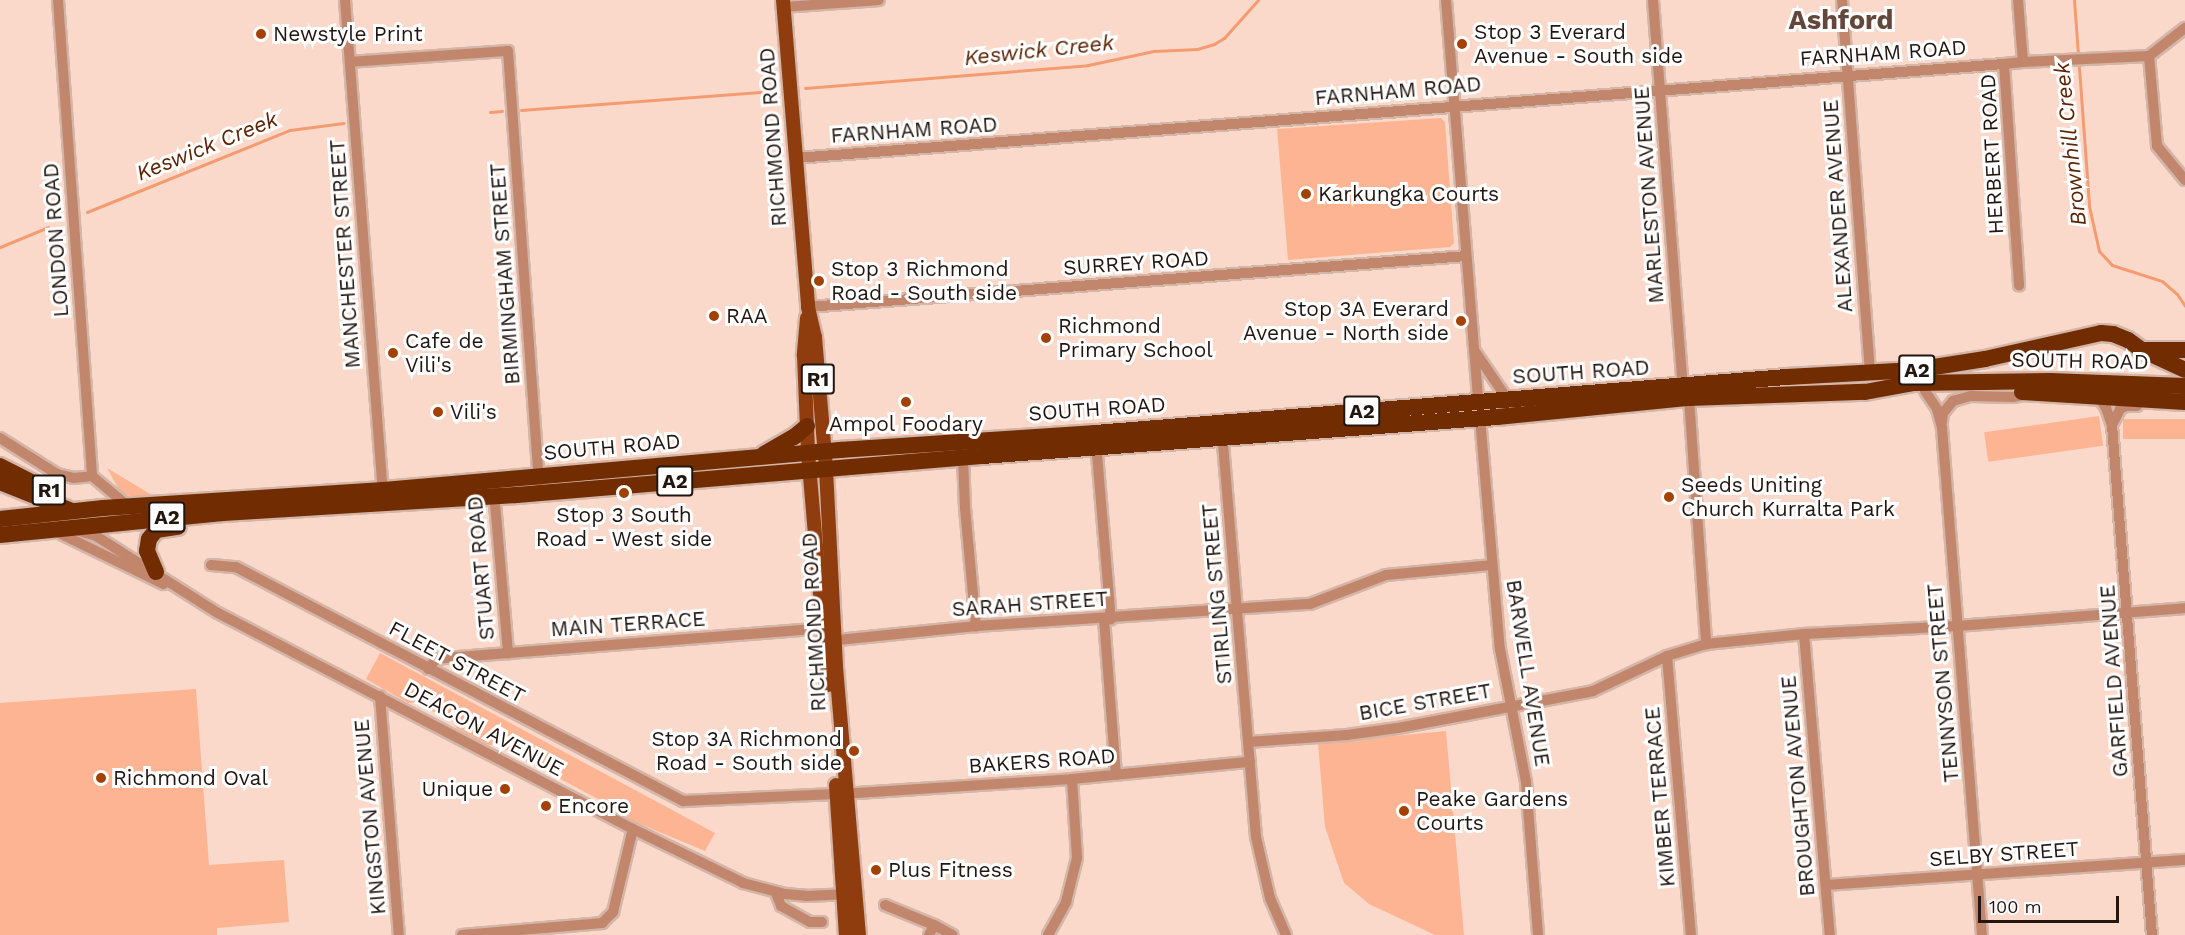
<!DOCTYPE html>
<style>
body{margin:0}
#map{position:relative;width:2185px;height:935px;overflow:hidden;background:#fbd9ca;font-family:"Work Sans",sans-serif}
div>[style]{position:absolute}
.green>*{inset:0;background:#fdb493;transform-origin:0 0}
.stream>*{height:3px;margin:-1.5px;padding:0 1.5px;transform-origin:1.5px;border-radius:1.5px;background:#f59b71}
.roads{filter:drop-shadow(2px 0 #d4b6a9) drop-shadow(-2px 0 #d4b6a9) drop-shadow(0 2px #d4b6a9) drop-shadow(0 -2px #d4b6a9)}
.minor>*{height:10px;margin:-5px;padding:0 5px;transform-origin:5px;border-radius:5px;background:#c1866c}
.major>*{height:14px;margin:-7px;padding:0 7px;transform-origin:7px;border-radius:7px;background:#8f3d0e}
.highway>*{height:16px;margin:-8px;padding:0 8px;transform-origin:8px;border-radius:8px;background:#712c01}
.dots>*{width:16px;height:16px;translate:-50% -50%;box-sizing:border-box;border:3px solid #fff;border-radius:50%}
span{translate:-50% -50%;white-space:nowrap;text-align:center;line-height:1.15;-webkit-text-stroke:6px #fff;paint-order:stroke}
.shield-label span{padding:2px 4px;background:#fff;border:2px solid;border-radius:4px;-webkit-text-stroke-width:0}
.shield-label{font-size:20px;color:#221611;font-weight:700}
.poi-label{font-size:21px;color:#221611}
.left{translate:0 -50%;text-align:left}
.right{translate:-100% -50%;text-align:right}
.street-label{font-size:21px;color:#221611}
.water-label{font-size:22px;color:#5d2506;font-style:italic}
.district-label{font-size:27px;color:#63473b;font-weight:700}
.scale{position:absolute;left:1978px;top:896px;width:141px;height:27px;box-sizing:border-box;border:3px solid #221611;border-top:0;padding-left:8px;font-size:18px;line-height:21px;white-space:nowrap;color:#221611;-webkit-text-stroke:4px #fff;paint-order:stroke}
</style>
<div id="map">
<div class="green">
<div style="clip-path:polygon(1441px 118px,1445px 122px,1454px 243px,1450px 247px,1288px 260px,1277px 129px)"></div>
<div style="left:2099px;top:416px;width:30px;height:116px;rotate:82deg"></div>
<div style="left:2185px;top:419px;width:20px;height:62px;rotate:90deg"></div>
<div style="clip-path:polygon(107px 468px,152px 495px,134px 497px,126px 495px,119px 490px)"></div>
<div style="clip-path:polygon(380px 653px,715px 833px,705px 851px,628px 819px,624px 813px,497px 745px,488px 745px,457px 729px,453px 722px,416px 702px,408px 703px,366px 679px)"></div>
<div style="clip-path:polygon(196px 689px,209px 865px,284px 860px,289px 922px,217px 928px,217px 935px,0 935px,0 703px)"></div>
<div style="clip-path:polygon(1446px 731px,1464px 935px,1435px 935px,1369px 904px,1344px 883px,1325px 827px,1318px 743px)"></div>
</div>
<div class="stream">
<div style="left:2074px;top:0;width:207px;rotate:85.8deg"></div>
<div style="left:2089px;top:206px;width:46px;rotate:77.5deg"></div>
<div style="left:2099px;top:251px;width:19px;rotate:47deg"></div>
<div style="left:2112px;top:265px;width:52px;rotate:17.7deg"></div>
<div style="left:2162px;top:281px;width:20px;rotate:41deg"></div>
<div style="left:2177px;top:294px;width:14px;rotate:56deg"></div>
<div style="left:805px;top:88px;width:284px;rotate:-4.6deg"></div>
<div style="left:1088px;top:65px;width:67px;rotate:-12deg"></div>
<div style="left:1154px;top:51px;width:43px;rotate:-2.7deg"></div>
<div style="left:1197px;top:49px;width:18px;rotate:-16deg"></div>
<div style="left:1214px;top:44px;width:12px;rotate:-31deg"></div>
<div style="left:1224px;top:38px;width:51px;rotate:-48.2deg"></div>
<div style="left:521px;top:110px;width:252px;rotate:-4.3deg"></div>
<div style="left:490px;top:112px;width:12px;rotate:-5deg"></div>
<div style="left:87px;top:212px;width:219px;rotate:-22deg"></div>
<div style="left:290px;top:130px;width:54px;rotate:-7.4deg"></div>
<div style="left:0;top:247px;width:52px;rotate:-22.6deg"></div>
</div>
<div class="roads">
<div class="minor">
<div style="left:58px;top:0;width:477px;rotate:85.9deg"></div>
<div style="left:345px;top:0;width:497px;rotate:85.6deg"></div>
<div style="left:1446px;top:0;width:403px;rotate:85.4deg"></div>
<div style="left:1653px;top:0;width:387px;rotate:85.6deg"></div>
<div style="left:1683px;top:386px;width:13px;rotate:63deg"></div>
<div style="left:1689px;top:398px;width:247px;rotate:86deg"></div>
<div style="left:1842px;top:0;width:374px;rotate:85.7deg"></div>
<div style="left:2018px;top:0;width:62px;rotate:85.4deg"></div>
<div style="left:2023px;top:62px;width:19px;rotate:174deg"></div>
<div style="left:2004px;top:64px;width:222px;rotate:86.1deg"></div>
<div style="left:784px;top:7px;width:95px;rotate:-4.2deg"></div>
<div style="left:2149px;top:56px;width:90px;rotate:84.9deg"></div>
<div style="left:2157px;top:146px;width:44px;rotate:50.5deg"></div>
<div style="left:350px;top:62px;width:158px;rotate:-4deg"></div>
<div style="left:508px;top:51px;width:432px;rotate:85.9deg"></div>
<div style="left:2023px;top:62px;width:126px;rotate:-2.7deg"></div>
<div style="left:2149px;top:56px;width:46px;rotate:-37.9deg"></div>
<div style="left:796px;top:158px;width:1212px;rotate:-4.45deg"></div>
<div style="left:808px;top:307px;width:660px;rotate:-4.43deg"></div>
<div style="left:1474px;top:350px;width:60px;rotate:55.8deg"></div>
<div style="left:1925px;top:391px;width:22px;rotate:56deg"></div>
<div style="left:1937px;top:409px;width:20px;rotate:75deg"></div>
<div style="left:1942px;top:428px;width:509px;rotate:85.49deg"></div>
<div style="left:2097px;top:395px;width:16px;rotate:55deg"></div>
<div style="left:2106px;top:408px;width:18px;rotate:71deg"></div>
<div style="left:2112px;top:425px;width:512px;rotate:85.52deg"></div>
<div style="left:1480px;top:418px;width:232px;rotate:85.1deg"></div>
<div style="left:1500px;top:649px;width:136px;rotate:78.9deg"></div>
<div style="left:1526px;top:782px;width:153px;rotate:85.5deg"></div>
<div style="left:1942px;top:422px;width:9px;rotate:-84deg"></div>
<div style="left:1943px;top:413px;width:16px;rotate:-50deg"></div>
<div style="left:1953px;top:401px;width:19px;rotate:-16deg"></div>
<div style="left:1971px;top:396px;width:42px;rotate:1.4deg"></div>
<div style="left:2013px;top:397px;width:16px;rotate:-11deg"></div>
<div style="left:2112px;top:425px;width:18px;rotate:-63deg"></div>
<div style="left:2120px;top:409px;width:7px;rotate:-27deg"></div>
<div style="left:2126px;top:406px;width:11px"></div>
<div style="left:1222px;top:432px;width:406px;rotate:85.2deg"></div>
<div style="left:1256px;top:837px;width:63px;rotate:77.1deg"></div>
<div style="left:1270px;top:898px;width:40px;rotate:66.6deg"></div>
<div style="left:0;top:438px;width:67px;rotate:32.3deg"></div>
<div style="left:57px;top:474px;width:17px;rotate:13deg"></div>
<div style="left:74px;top:478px;width:18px;rotate:-6deg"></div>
<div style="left:1096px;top:442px;width:178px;rotate:85.2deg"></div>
<div style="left:963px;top:458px;width:50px;rotate:87.7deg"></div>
<div style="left:965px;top:508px;width:119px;rotate:84.7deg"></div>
<div style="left:92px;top:476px;width:47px;rotate:39.8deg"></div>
<div style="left:494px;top:492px;width:162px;rotate:85deg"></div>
<div style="left:53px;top:530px;width:123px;rotate:26.1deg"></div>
<div style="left:79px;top:531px;width:18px;rotate:16deg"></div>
<div style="left:96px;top:536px;width:144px;rotate:32.3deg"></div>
<div style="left:218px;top:613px;width:468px;rotate:27.5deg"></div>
<div style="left:633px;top:829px;width:123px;rotate:26.1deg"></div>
<div style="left:743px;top:883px;width:43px;rotate:14.7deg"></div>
<div style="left:785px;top:894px;width:21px;rotate:5deg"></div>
<div style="left:806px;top:896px;width:43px;rotate:-2.7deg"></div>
<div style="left:211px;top:565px;width:25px;rotate:5deg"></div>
<div style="left:236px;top:567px;width:505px;rotate:27.63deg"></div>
<div style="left:683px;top:801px;width:174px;rotate:-2.6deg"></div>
<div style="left:857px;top:793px;width:215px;rotate:-3.7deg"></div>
<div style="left:1072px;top:779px;width:179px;rotate:-5.5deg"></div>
<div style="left:1104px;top:619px;width:156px;rotate:85.6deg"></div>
<div style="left:1804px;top:634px;width:302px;rotate:85.1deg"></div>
<div style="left:828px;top:641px;width:149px;rotate:-5.8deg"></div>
<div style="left:976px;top:626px;width:335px;rotate:-3.8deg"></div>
<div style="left:1310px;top:604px;width:81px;rotate:-20.9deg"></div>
<div style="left:1386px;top:575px;width:105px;rotate:-5.4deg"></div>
<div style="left:1667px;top:656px;width:280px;rotate:85.1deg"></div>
<div style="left:428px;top:669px;width:11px;rotate:-52deg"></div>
<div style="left:435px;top:660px;width:9px;rotate:-13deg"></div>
<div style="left:444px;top:658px;width:385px;rotate:-4.5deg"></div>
<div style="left:380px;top:696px;width:240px;rotate:85.5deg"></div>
<div style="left:1248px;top:742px;width:99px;rotate:-4deg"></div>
<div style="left:1347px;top:735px;width:51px;rotate:-7.8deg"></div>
<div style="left:1398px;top:728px;width:198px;rotate:-10.7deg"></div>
<div style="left:1593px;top:691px;width:82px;rotate:-25.3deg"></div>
<div style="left:1667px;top:656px;width:41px;rotate:-17.1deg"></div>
<div style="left:1706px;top:644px;width:99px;rotate:-5.8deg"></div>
<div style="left:1804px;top:634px;width:154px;rotate:-3deg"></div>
<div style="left:1958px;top:626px;width:228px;rotate:-4.5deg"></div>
<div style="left:1827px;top:885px;width:359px;rotate:-4deg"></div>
<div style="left:776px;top:893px;width:14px;rotate:69deg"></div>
<div style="left:781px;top:906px;width:33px;rotate:29deg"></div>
<div style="left:810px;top:922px;width:12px"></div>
<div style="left:885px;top:905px;width:53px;rotate:22.2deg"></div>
<div style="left:462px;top:935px;width:141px;rotate:-4.9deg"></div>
<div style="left:602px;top:923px;width:16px;rotate:-45deg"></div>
<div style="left:613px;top:912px;width:85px;rotate:-76.5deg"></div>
<div style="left:929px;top:935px;width:11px;rotate:-63deg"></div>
<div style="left:934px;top:925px;width:21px;rotate:28deg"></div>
<div style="left:1048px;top:935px;width:38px;rotate:-61deg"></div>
<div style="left:1066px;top:902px;width:45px;rotate:-76deg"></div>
<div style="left:1077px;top:858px;width:79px;rotate:-93.6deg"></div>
</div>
<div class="major">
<div style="left:783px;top:0;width:308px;rotate:85.3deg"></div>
<div style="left:808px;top:307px;width:31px;rotate:77deg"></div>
<div style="left:815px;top:337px;width:132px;rotate:85.2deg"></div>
<div style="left:826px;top:469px;width:198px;rotate:87.1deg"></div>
<div style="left:836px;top:667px;width:269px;rotate:85.1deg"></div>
<div style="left:807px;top:318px;width:38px;rotate:95deg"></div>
<div style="left:804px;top:356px;width:97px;rotate:87.6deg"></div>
<div style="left:808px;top:453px;width:233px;rotate:85.1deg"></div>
<div style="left:836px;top:785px;width:150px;rotate:86.2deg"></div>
</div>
<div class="highway">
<div style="left:2146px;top:350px;width:39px"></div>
<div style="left:2022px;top:392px;width:163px;rotate:3.5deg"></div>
<div style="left:764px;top:454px;width:34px;rotate:-30deg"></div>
<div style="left:794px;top:437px;width:17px;rotate:-40deg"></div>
<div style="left:0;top:466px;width:51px;rotate:27.1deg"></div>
<div style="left:0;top:482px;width:78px;rotate:21.9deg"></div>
<div style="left:0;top:519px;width:104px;rotate:-6.1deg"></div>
<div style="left:103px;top:508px;width:281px;rotate:-3.7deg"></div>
<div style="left:383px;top:490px;width:459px;rotate:-5deg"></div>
<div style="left:840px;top:450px;width:256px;rotate:-3.8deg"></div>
<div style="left:1095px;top:433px;width:694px;rotate:-4.63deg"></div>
<div style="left:1787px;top:377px;width:128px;rotate:-3.1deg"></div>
<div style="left:1915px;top:370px;width:71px;rotate:-8.9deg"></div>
<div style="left:1985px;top:359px;width:119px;rotate:-12.6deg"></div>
<div style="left:2101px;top:333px;width:12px;rotate:5deg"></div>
<div style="left:2113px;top:334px;width:16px;rotate:22deg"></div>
<div style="left:2128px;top:340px;width:17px;rotate:36deg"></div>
<div style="left:2142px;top:350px;width:47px;rotate:24.9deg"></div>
<div style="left:0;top:535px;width:224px;rotate:-5.6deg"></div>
<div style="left:223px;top:513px;width:294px;rotate:-3.5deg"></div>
<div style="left:516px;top:495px;width:468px;rotate:-4.8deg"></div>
<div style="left:982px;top:456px;width:516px;rotate:-4.33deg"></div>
<div style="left:1497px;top:417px;width:193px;rotate:-5.7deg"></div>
<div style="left:1689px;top:398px;width:176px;rotate:-2deg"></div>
<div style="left:1865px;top:392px;width:50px;rotate:-10.4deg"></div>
<div style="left:1914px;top:383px;width:136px;rotate:-0.8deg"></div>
<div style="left:2050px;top:381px;width:135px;rotate:2.1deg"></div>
<div style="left:156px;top:572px;width:23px;rotate:-113deg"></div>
<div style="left:147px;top:551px;width:12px;rotate:-81deg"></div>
<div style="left:149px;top:539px;width:11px;rotate:-52deg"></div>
<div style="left:156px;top:530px;width:22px;rotate:-8deg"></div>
</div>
</div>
<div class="dots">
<div style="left:261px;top:34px;background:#a34100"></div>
<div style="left:1462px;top:44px;background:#a34100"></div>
<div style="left:1306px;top:194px;background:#a34100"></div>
<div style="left:819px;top:281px;background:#a34100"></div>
<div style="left:714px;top:316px;background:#a34100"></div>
<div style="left:1461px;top:321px;background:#a34100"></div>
<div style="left:1046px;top:338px;background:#a34100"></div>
<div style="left:393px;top:353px;background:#a34100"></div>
<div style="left:906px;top:402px;background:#a34100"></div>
<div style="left:438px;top:412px;background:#a34100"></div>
<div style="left:624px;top:493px;background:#a34100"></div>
<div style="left:1669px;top:497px;background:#a34100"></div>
<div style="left:854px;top:751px;background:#a34100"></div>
<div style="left:101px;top:778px;background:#a34100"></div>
<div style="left:505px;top:789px;background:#a34100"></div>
<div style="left:546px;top:806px;background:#a34100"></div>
<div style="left:1404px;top:811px;background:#a34100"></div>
<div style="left:876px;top:870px;background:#a34100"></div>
</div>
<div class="shield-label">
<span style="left:1917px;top:370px">A2</span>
<span style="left:818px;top:379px">R1</span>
<span style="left:1362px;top:411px">A2</span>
<span style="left:675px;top:481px">A2</span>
<span style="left:49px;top:490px">R1</span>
<span style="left:167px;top:517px">A2</span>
</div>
<div class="poi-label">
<span class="left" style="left:1474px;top:44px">Stop 3 Everard<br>Avenue - South side</span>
<span class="left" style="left:273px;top:34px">Newstyle Print</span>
<span class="left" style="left:1318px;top:194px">Karkungka Courts</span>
<span class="left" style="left:831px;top:281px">Stop 3 Richmond<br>Road - South side</span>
<span class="right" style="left:1449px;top:321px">Stop 3A Everard<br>Avenue - North side</span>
<span class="left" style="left:726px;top:316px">RAA</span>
<span class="left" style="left:1058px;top:338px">Richmond<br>Primary School</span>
<span class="left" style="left:405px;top:353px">Cafe de<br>Vili's</span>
<span class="left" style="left:450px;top:412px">Vili's</span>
<span style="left:906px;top:424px">Ampol Foodary</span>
<span class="left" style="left:1681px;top:497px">Seeds Uniting<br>Church Kurralta Park</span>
<span style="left:624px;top:527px">Stop 3 South<br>Road - West side</span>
<span class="right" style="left:842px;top:751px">Stop 3A Richmond<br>Road - South side</span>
<span class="left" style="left:113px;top:778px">Richmond Oval</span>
<span class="right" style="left:493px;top:789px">Unique</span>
<span class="left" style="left:1416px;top:811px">Peake Gardens<br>Courts</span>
<span class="left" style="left:558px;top:806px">Encore</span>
<span class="left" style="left:888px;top:870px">Plus Fitness</span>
</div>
<div class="street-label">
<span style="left:1883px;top:53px;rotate:-4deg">FARNHAM ROAD</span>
<span style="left:1398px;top:91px;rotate:-5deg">FARNHAM ROAD</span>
<span style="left:914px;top:130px;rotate:-4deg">FARNHAM ROAD</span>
<span style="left:773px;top:137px;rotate:-94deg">RICHMOND ROAD</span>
<span style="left:1992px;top:154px;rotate:-93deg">HERBERT ROAD</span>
<span style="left:1649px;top:195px;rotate:-94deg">MARLESTON AVENUE</span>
<span style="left:1838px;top:206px;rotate:-94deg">ALEXANDER AVENUE</span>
<span style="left:56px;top:240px;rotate:-94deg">LONDON ROAD</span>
<span style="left:345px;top:254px;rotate:-94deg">MANCHESTER STREET</span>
<span style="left:1136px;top:263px;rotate:-4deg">SURREY ROAD</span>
<span style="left:505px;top:274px;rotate:-94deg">BIRMINGHAM STREET</span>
<span style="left:2080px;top:361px;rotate:1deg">SOUTH ROAD</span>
<span style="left:1581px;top:372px;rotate:-4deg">SOUTH ROAD</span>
<span style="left:1097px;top:409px;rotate:-4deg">SOUTH ROAD</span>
<span style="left:612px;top:447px;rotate:-5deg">SOUTH ROAD</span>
<span style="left:481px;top:568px;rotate:-95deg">STUART ROAD</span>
<span style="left:1217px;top:594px;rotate:-95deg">STIRLING STREET</span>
<span style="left:1030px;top:604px;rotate:-4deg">SARAH STREET</span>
<span style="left:814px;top:622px;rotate:-93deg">RICHMOND ROAD</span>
<span style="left:628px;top:624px;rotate:-4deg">MAIN TERRACE</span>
<span style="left:457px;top:662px;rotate:28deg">FLEET STREET</span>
<span style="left:1528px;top:673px;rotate:81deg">BARWELL AVENUE</span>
<span style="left:2114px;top:681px;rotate:-94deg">GARFIELD AVENUE</span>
<span style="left:1943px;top:683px;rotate:-95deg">TENNYSON STREET</span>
<span style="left:1425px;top:702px;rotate:-10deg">BICE STREET</span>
<span style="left:484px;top:729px;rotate:28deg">DEACON AVENUE</span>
<span style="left:1042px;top:761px;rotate:-4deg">BAKERS ROAD</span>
<span style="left:1798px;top:786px;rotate:-95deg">BROUGHTON AVENUE</span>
<span style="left:1660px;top:797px;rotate:-95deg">KIMBER TERRACE</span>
<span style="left:370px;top:817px;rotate:-95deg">KINGSTON AVENUE</span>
<span style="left:2004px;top:854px;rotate:-4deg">SELBY STREET</span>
</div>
<div class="water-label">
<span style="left:1039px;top:50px;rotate:-6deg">Keswick Creek</span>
<span style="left:2070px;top:144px;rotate:-96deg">Brownhill Creek</span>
<span style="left:207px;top:146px;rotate:-22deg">Keswick Creek</span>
</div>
<div class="district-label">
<span style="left:1841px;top:21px">Ashford</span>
</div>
<div class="scale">100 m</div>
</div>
